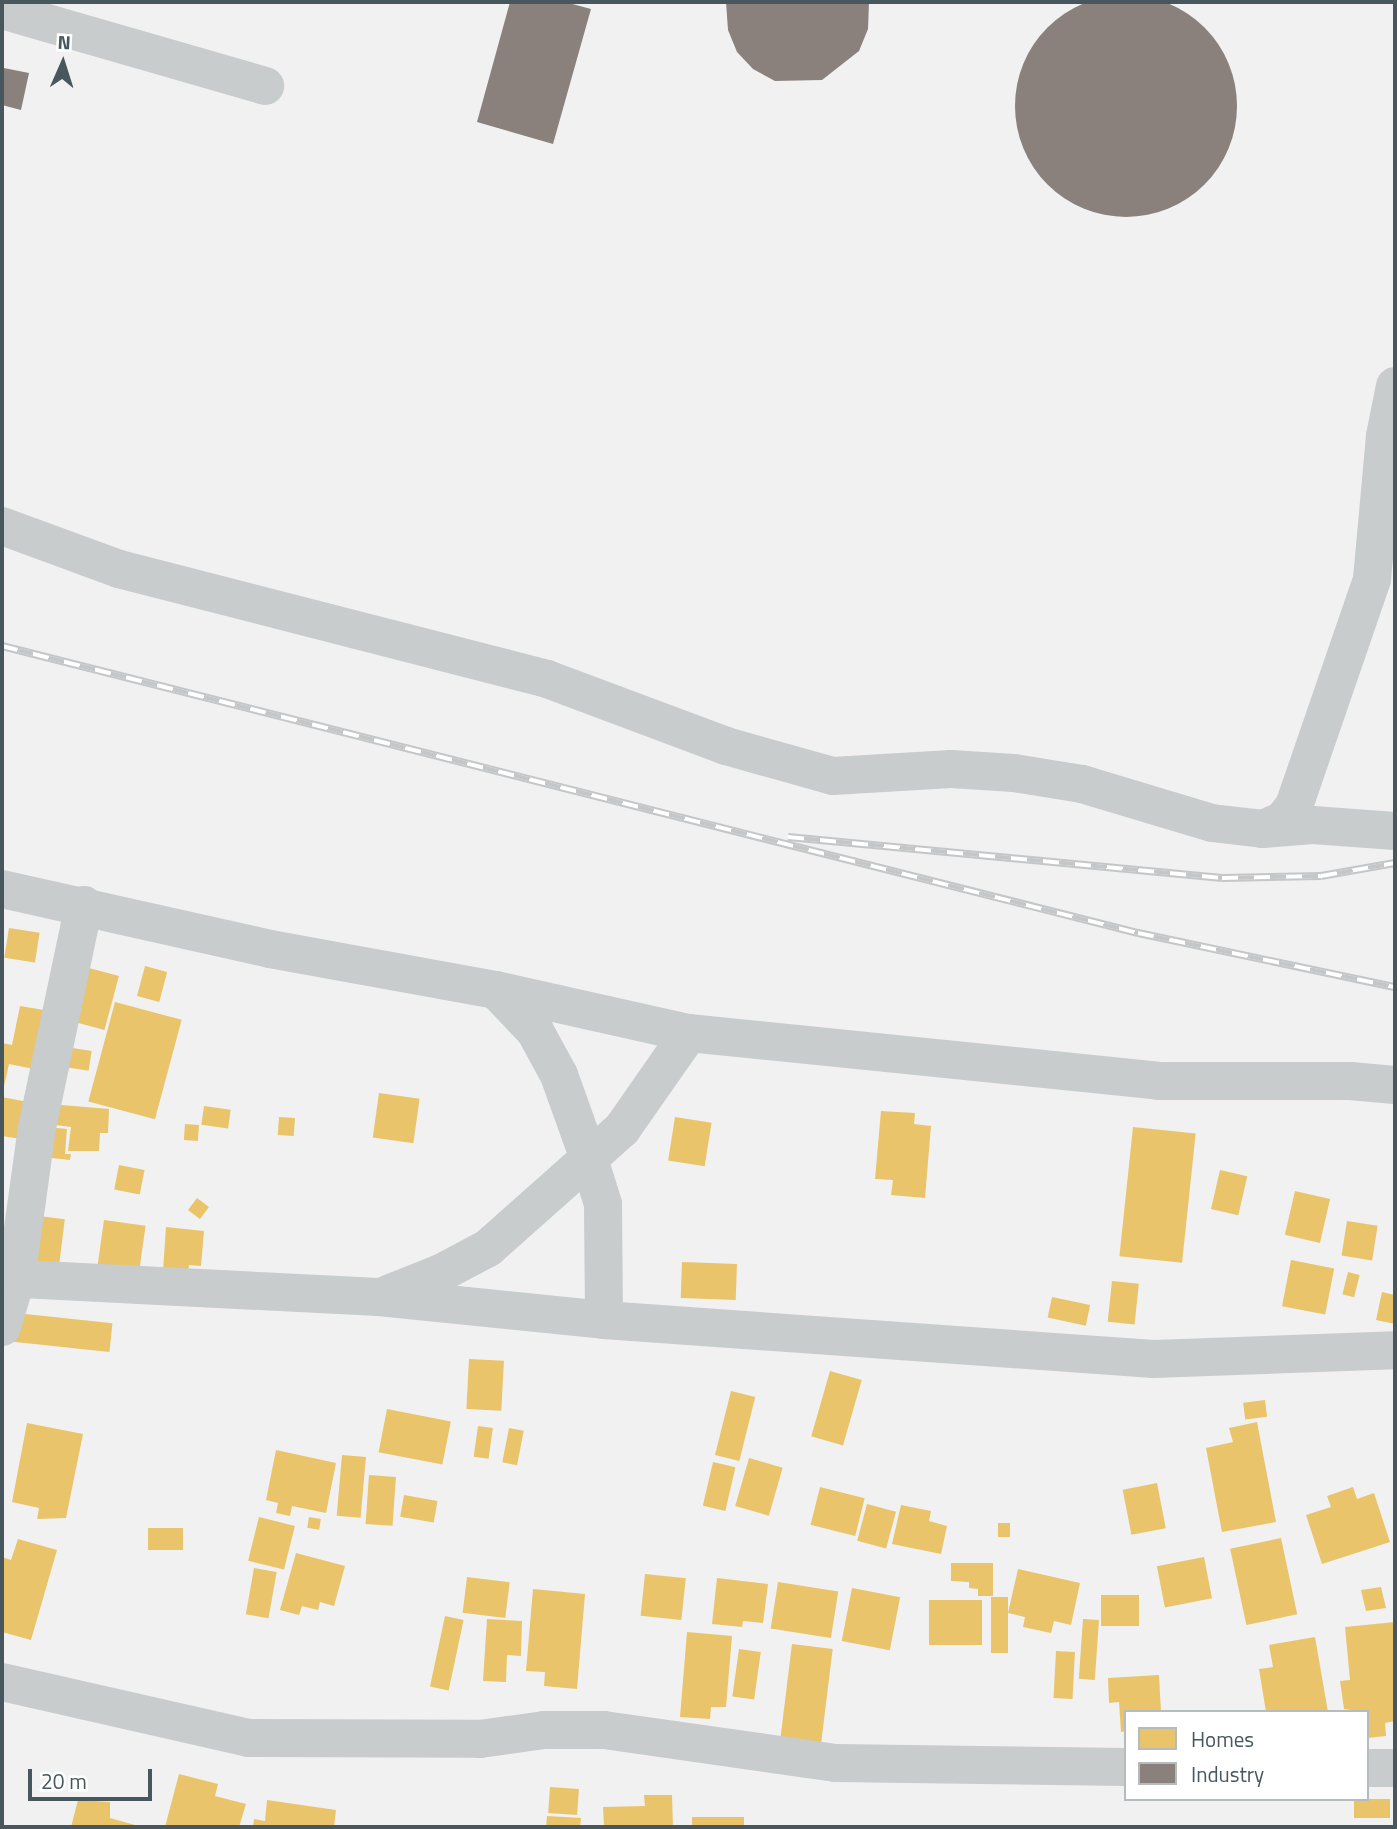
<!DOCTYPE html>
<style>
body{margin:0}
#map{position:relative;width:1397px;height:1829px;overflow:hidden;background:#f1f1f1;font-family:"Titillium Web",sans-serif}
div>[style]{position:absolute}
.homes>*{inset:0;background:#e9c46a;transform-origin:0 0}
.industry>*{inset:0;background:#8a817c}
.round{border-radius:50%}
.minor>*{height:38px;margin:-19px;padding:0 19px;transform-origin:19px;border-radius:19px;background:#c8cccd}
.rail>*{height:8px;margin-top:-4px;transform-origin:0;background:repeating-linear-gradient(90deg,#fff 0 16px,#c4c6c8 0 32px);box-sizing:border-box;border-block:2px solid #c4c6c8}
span{translate:-50% -50%;white-space:nowrap;text-align:center;line-height:1.15;-webkit-text-stroke:7px #fff;paint-order:stroke}
.frame{position:absolute;inset:0;border:4px solid #48565d;pointer-events:none}
.legend{position:absolute;left:1124px;top:1710px;width:245px;height:91px;box-sizing:border-box;background:#fff;border:2px solid #b6bbbe;margin:0;padding:9px 12px;list-style:none;font-size:21px;color:#48565d}
.legend li{display:flex;align-items:center;gap:14px;height:35px}
.legend b{width:35px;border:2px solid #b6bbbe}
.north{position:absolute;left:28px;top:28px;width:70px;height:70px;-webkit-text-stroke:5px #fff;paint-order:stroke;rotate:3deg;font-size:19px;font-weight:700;line-height:28px;text-align:center;color:#48565d}
.north::after{content:'';display:block;margin:auto;width:24px;height:32px;background:#48565d;clip-path:polygon(50% 0,100% 100%,50% 72%,0 100%)}
.scale{position:absolute;left:28px;top:1769px;width:124px;height:32px;box-sizing:border-box;border:4px solid #48565d;border-top:0;padding-left:9px;font-size:21px;line-height:24px;white-space:nowrap;color:#48565d;-webkit-text-stroke:5px #fff;paint-order:stroke}
</style>
<div id="map">
<div class="homes">
<div style="left:9px;top:928px;width:31px;height:30px;rotate:9deg"></div>
<div style="left:145px;top:966px;width:23px;height:31px;rotate:15deg"></div>
<div style="left:89px;top:968px;width:31px;height:56px;rotate:15deg"></div>
<div style="left:115px;top:1002px;width:69px;height:103px;rotate:15deg"></div>
<div style="clip-path:polygon(20px 1006px,44px 1010px,34px 1069px,9px 1064px,2px 1095px,2px 1043px,12px 1045px)"></div>
<div style="left:66px;top:1047px;width:26px;height:20px;rotate:9deg"></div>
<div style="left:379px;top:1093px;width:41px;height:45px;rotate:8deg"></div>
<div style="clip-path:polygon(2px 1097px,28px 1102px,21px 1139px,2px 1136px)"></div>
<div style="clip-path:polygon(50px 1104px,109px 1109px,108px 1133px,100px 1133px,99px 1151px,68px 1151px,71px 1127px,49px 1124px)"></div>
<div style="left:204px;top:1106px;width:27px;height:19px;rotate:8deg"></div>
<div style="clip-path:polygon(881px 1111px,915px 1113px,914px 1124px,931px 1126px,925px 1198px,891px 1195px,893px 1180px,875px 1179px)"></div>
<div style="left:279px;top:1117px;width:16px;height:18px;rotate:4deg"></div>
<div style="left:675px;top:1117px;width:37px;height:44px;rotate:9deg"></div>
<div style="left:185px;top:1124px;width:14px;height:16px;rotate:4deg"></div>
<div style="clip-path:polygon(47px 1127px,67px 1129px,65px 1154px,71px 1154px,70px 1160px,43px 1157px)"></div>
<div style="left:1133px;top:1127px;width:63px;height:130px;rotate:6deg"></div>
<div style="left:119px;top:1165px;width:26px;height:25px;rotate:11deg"></div>
<div style="left:1220px;top:1170px;width:28px;height:40px;rotate:13deg"></div>
<div style="left:1295px;top:1191px;width:36px;height:45px;rotate:13deg"></div>
<div style="left:197px;top:1198px;width:15px;height:15px;rotate:37deg"></div>
<div style="left:39px;top:1216px;width:26px;height:49px;rotate:7deg"></div>
<div style="left:104px;top:1220px;width:42px;height:48px;rotate:8deg"></div>
<div style="left:1347px;top:1221px;width:31px;height:35px;rotate:9deg"></div>
<div style="clip-path:polygon(166px 1227px,204px 1231px,201px 1266px,189px 1265px,188px 1273px,163px 1271px)"></div>
<div style="left:1291px;top:1260px;width:44px;height:47px;rotate:11deg"></div>
<div style="left:682px;top:1262px;width:55px;height:36px;rotate:2deg"></div>
<div style="left:1348px;top:1272px;width:12px;height:23px;rotate:14deg"></div>
<div style="left:1112px;top:1281px;width:27px;height:41px;rotate:6deg"></div>
<div style="clip-path:polygon(1382px 1292px,1395px 1295px,1395px 1324px,1376px 1320px)"></div>
<div style="left:1052px;top:1297px;width:39px;height:21px;rotate:12deg"></div>
<div style="left:16px;top:1313px;width:97px;height:29px;rotate:6deg"></div>
<div style="left:469px;top:1359px;width:35px;height:50px;rotate:3deg"></div>
<div style="left:830px;top:1371px;width:33px;height:68px;rotate:16deg"></div>
<div style="left:731px;top:1391px;width:25px;height:66px;rotate:14deg"></div>
<div style="left:1265px;top:1400px;width:17px;height:22px;rotate:83deg"></div>
<div style="left:387px;top:1409px;width:65px;height:44px;rotate:11deg"></div>
<div style="clip-path:polygon(1257px 1422px,1276px 1522px,1222px 1532px,1206px 1448px,1233px 1442px,1229px 1428px)"></div>
<div style="clip-path:polygon(27px 1423px,83px 1434px,66px 1518px,37px 1519px,39px 1508px,12px 1502px)"></div>
<div style="left:478px;top:1426px;width:15px;height:31px;rotate:8deg"></div>
<div style="left:509px;top:1428px;width:15px;height:35px;rotate:11deg"></div>
<div style="clip-path:polygon(276px 1450px,336px 1463px,326px 1513px,292px 1506px,290px 1516px,276px 1513px,278px 1503px,266px 1500px)"></div>
<div style="left:342px;top:1455px;width:24px;height:61px;rotate:5deg"></div>
<div style="left:749px;top:1458px;width:35px;height:50px;rotate:16deg"></div>
<div style="left:713px;top:1462px;width:23px;height:45px;rotate:13deg"></div>
<div style="left:369px;top:1475px;width:27px;height:49px;rotate:4deg"></div>
<div style="left:1157px;top:1483px;width:46px;height:35px;rotate:79deg"></div>
<div style="left:820px;top:1487px;width:46px;height:39px;rotate:14deg"></div>
<div style="clip-path:polygon(1353px 1487px,1357px 1499px,1374px 1493px,1390px 1542px,1322px 1564px,1306px 1515px,1331px 1507px,1327px 1496px)"></div>
<div style="left:404px;top:1495px;width:34px;height:22px;rotate:10deg"></div>
<div style="left:867px;top:1504px;width:30px;height:38px;rotate:15deg"></div>
<div style="clip-path:polygon(901px 1505px,931px 1511px,929px 1521px,947px 1526px,941px 1554px,892px 1544px)"></div>
<div style="left:259px;top:1517px;width:37px;height:45px;rotate:14deg"></div>
<div style="left:309px;top:1517px;width:12px;height:11px;rotate:9deg"></div>
<div style="left:998px;top:1523px;width:12px;height:14px"></div>
<div style="left:148px;top:1528px;width:35px;height:22px"></div>
<div style="left:1281px;top:1538px;width:78px;height:52px;rotate:78deg"></div>
<div style="clip-path:polygon(18px 1539px,57px 1550px,31px 1640px,2px 1632px,2px 1557px,11px 1560px)"></div>
<div style="clip-path:polygon(296px 1553px,345px 1566px,334px 1606px,320px 1602px,318px 1610px,302px 1606px,299px 1615px,280px 1610px)"></div>
<div style="left:1204px;top:1557px;width:42px;height:48px;rotate:79deg"></div>
<div style="clip-path:polygon(951px 1563px,993px 1563px,993px 1596px,978px 1596px,978px 1589px,969px 1588px,969px 1582px,951px 1581px)"></div>
<div style="left:254px;top:1568px;width:23px;height:47px;rotate:10deg"></div>
<div style="clip-path:polygon(1018px 1569px,1080px 1583px,1071px 1625px,1054px 1621px,1051px 1633px,1023px 1627px,1025px 1617px,1008px 1613px)"></div>
<div style="left:645px;top:1574px;width:41px;height:42px;rotate:6deg"></div>
<div style="left:467px;top:1577px;width:43px;height:36px;rotate:7deg"></div>
<div style="clip-path:polygon(717px 1578px,768px 1584px,763px 1623px,743px 1621px,742px 1627px,712px 1624px)"></div>
<div style="left:778px;top:1582px;width:61px;height:47px;rotate:9deg"></div>
<div style="clip-path:polygon(1381px 1587px,1386px 1608px,1366px 1611px,1361px 1590px)"></div>
<div style="left:852px;top:1588px;width:49px;height:54px;rotate:11deg"></div>
<div style="clip-path:polygon(533px 1589px,585px 1594px,577px 1689px,544px 1686px,545px 1672px,526px 1671px)"></div>
<div style="left:1101px;top:1595px;width:38px;height:31px"></div>
<div style="left:991px;top:1597px;width:17px;height:56px"></div>
<div style="left:929px;top:1600px;width:53px;height:45px"></div>
<div style="left:445px;top:1616px;width:19px;height:72px;rotate:12deg"></div>
<div style="clip-path:polygon(487px 1619px,522px 1621px,521px 1656px,507px 1655px,506px 1682px,483px 1681px)"></div>
<div style="left:1083px;top:1619px;width:16px;height:60px;rotate:4deg"></div>
<div style="clip-path:polygon(1395px 1622px,1395px 1721px,1385px 1723px,1386px 1736px,1367px 1738px,1367px 1712px,1344px 1709px,1340px 1681px,1350px 1680px,1345px 1627px)"></div>
<div style="clip-path:polygon(687px 1632px,732px 1636px,726px 1707px,711px 1707px,710px 1719px,680px 1717px)"></div>
<div style="clip-path:polygon(1315px 1637px,1328px 1712px,1266px 1712px,1259px 1669px,1273px 1667px,1269px 1645px)"></div>
<div style="left:792px;top:1644px;width:41px;height:96px;rotate:7deg"></div>
<div style="left:739px;top:1649px;width:22px;height:48px;rotate:8deg"></div>
<div style="left:1056px;top:1651px;width:19px;height:47px;rotate:3deg"></div>
<div style="clip-path:polygon(1159px 1675px,1161px 1712px,1126px 1712px,1126px 1731px,1121px 1732px,1119px 1702px,1109px 1703px,1108px 1678px)"></div>
<div style="clip-path:polygon(179px 1774px,218px 1784px,215px 1796px,246px 1804px,239px 1827px,165px 1827px)"></div>
<div style="left:550px;top:1787px;width:29px;height:26px;rotate:4deg"></div>
<div style="clip-path:polygon(644px 1795px,672px 1795px,673px 1827px,604px 1827px,603px 1807px,645px 1806px)"></div>
<div style="left:1354px;top:1799px;width:36px;height:19px"></div>
<div style="clip-path:polygon(78px 1800px,110px 1802px,110px 1818px,142px 1827px,71px 1827px)"></div>
<div style="clip-path:polygon(267px 1800px,336px 1810px,334px 1827px,253px 1827px,254px 1819px,265px 1821px)"></div>
<div style="clip-path:polygon(547px 1816px,581px 1818px,580px 1827px,546px 1827px)"></div>
<div style="left:744px;top:1817px;width:10px;height:52px;rotate:90deg"></div>
</div>
<div class="industry">
<div class="round" style="left:1015px;top:-5px;width:222px;height:222px"></div>
<div style="clip-path:polygon(510px 2px,565px 2px,591px 9px,553px 144px,477px 122px)"></div>
<div style="clip-path:polygon(726px 2px,869px 2px,868px 29px,859px 51px,822px 80px,775px 81px,753px 69px,737px 52px,728px 30px)"></div>
<div style="clip-path:polygon(4px 68px,29px 73px,21px 110px,2px 105px)"></div>
</div>
<div class="minor">
<div style="left:2px;top:10px;width:274px;rotate:16.1deg"></div>
<div style="left:2px;top:526px;width:125px;rotate:20.2deg"></div>
<div style="left:119px;top:569px;width:442px;rotate:14.4deg"></div>
<div style="left:547px;top:679px;width:191px;rotate:20.5deg"></div>
<div style="left:726px;top:746px;width:111px;rotate:15.7deg"></div>
<div style="left:833px;top:776px;width:118px;rotate:-3.4deg"></div>
<div style="left:951px;top:769px;width:63px;rotate:3.6deg"></div>
<div style="left:1014px;top:773px;width:69px;rotate:9.2deg"></div>
<div style="left:1082px;top:784px;width:136px;rotate:16.7deg"></div>
<div style="left:1212px;top:823px;width:51px;rotate:6.7deg"></div>
<div style="left:1263px;top:829px;width:50px;rotate:-4.6deg"></div>
<div style="left:1313px;top:825px;width:82px;rotate:4.2deg"></div>
<div style="left:1263px;top:829px;width:22px;rotate:-24deg"></div>
<div style="left:1283px;top:820px;width:18px;rotate:-52deg"></div>
<div style="left:1294px;top:806px;width:240px;rotate:-71deg"></div>
<div style="left:1372px;top:579px;width:144px;rotate:-84.8deg"></div>
<div style="left:1385px;top:436px;width:51px;rotate:-78.7deg"></div>
<div style="left:2px;top:889px;width:275px;rotate:12.6deg"></div>
<div style="left:270px;top:949px;width:230px;rotate:10.3deg"></div>
<div style="left:496px;top:990px;width:198px;rotate:12.6deg"></div>
<div style="left:689px;top:1033px;width:471px;rotate:5.8deg"></div>
<div style="left:1158px;top:1081px;width:192px"></div>
<div style="left:1350px;top:1081px;width:45px;rotate:5.1deg"></div>
<div style="left:496px;top:990px;width:57px;rotate:46.4deg"></div>
<div style="left:535px;top:1031px;width:50px;rotate:61.4deg"></div>
<div style="left:559px;top:1075px;width:89px;rotate:70.3deg"></div>
<div style="left:589px;top:1159px;width:47px;rotate:72.7deg"></div>
<div style="left:603px;top:1204px;width:116px;rotate:89.5deg"></div>
<div style="left:2px;top:1278px;width:377px;rotate:2.9deg"></div>
<div style="left:379px;top:1297px;width:226px;rotate:5.8deg"></div>
<div style="left:604px;top:1320px;width:551px;rotate:4.06deg"></div>
<div style="left:1154px;top:1359px;width:241px;rotate:-2.1deg"></div>
<div style="left:388px;top:1294px;width:57px;rotate:-21.6deg"></div>
<div style="left:441px;top:1273px;width:53px;rotate:-28deg"></div>
<div style="left:488px;top:1248px;width:179px;rotate:-41.6deg"></div>
<div style="left:622px;top:1129px;width:117px;rotate:-55.1deg"></div>
<div style="left:2px;top:1327px;width:50px;rotate:-73.7deg"></div>
<div style="left:16px;top:1279px;width:152px;rotate:-82.1deg"></div>
<div style="left:37px;top:1128px;width:228px;rotate:-78.1deg"></div>
<div style="left:2px;top:1682px;width:252px;rotate:12.8deg"></div>
<div style="left:248px;top:1738px;width:232px;rotate:0.2deg"></div>
<div style="left:480px;top:1739px;width:65px;rotate:-8deg"></div>
<div style="left:544px;top:1730px;width:60px"></div>
<div style="left:604px;top:1730px;width:234px;rotate:8.1deg"></div>
<div style="left:836px;top:1763px;width:290px;rotate:0.8deg"></div>
<div style="left:1367px;top:1768px;width:28px"></div>
</div>
<div class="rail">
<div style="left:2px;top:646px;width:1172px;rotate:14.18deg"></div>
<div style="left:1138px;top:933px;width:263px;rotate:11.9deg"></div>
<div style="left:788px;top:837px;width:436px;rotate:5.4deg"></div>
<div style="left:1222px;top:878px;width:99px;rotate:-1.2deg"></div>
<div style="left:1321px;top:876px;width:75px;rotate:-10deg"></div>
</div>
<div class="frame"></div>
<ul class="legend">
<li><b style="height:19px;background:#e9c46a"></b>Homes</li>
<li><b style="height:19px;background:#8a817c"></b>Industry</li>
</ul>
<div class="north">N</div>
<div class="scale">20 m</div>
</div>
